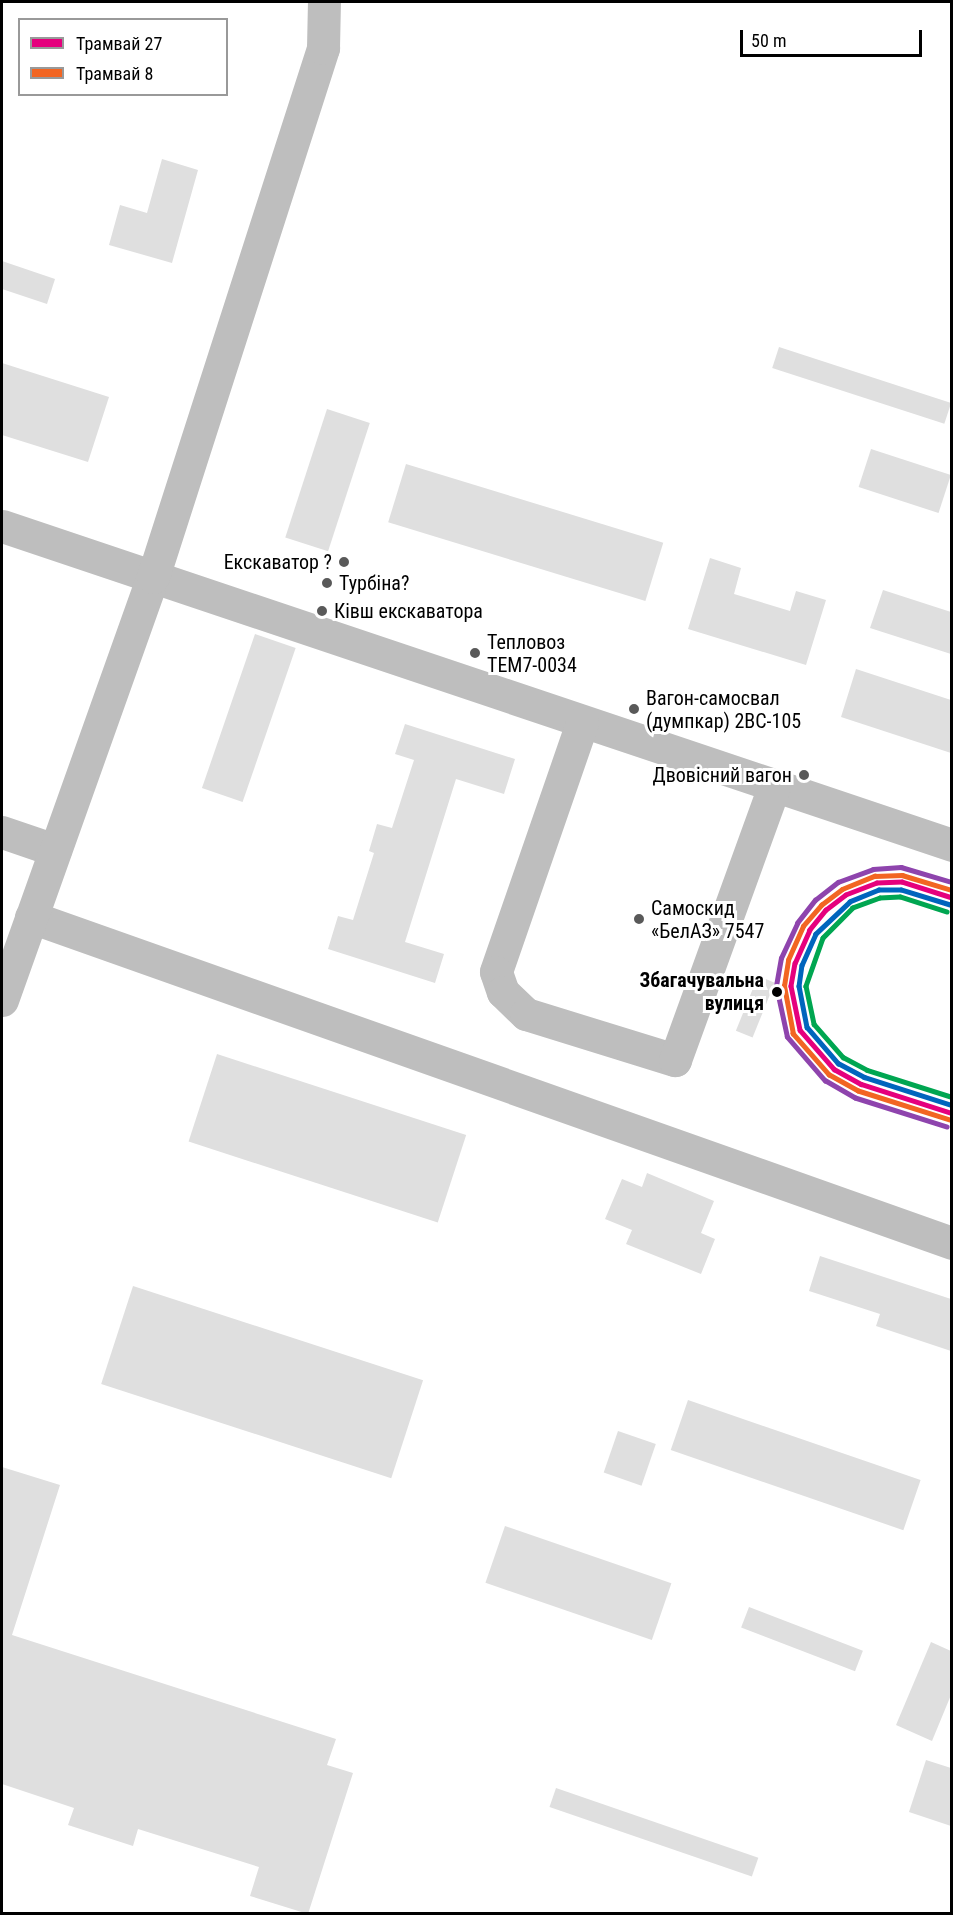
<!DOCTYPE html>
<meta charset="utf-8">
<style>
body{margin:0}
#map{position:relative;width:953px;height:1915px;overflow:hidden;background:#fff;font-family:"Roboto Condensed",sans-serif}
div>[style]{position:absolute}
.building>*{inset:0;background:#dfdfdf;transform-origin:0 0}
.minor>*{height:33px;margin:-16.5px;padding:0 16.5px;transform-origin:16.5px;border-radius:16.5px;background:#bebebe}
.tram-1>*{height:4.5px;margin:-2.25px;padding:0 2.25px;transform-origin:2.25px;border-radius:2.25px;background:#e5007d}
.tram-2>*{height:4.5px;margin:-2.25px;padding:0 2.25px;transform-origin:2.25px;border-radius:2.25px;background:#f26522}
.tram-3>*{height:4.5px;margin:-2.25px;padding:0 2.25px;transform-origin:2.25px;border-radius:2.25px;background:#0065bd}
.tram-4>*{height:4.5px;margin:-2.25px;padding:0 2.25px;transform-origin:2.25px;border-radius:2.25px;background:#8e44ad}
.tram-5>*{height:4.5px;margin:-2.25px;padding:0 2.25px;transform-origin:2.25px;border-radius:2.25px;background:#00a651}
.dots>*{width:16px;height:16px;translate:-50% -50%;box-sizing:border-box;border:3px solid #fff;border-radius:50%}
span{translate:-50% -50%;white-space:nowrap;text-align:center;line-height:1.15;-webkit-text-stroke:6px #fff;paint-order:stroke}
.poi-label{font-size:20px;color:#000}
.right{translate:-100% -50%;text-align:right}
.left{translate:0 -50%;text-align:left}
.stop-label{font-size:20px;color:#000;font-weight:700}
.frame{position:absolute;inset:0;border:3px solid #000;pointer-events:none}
.legend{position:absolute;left:18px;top:18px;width:210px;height:78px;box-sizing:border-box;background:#fff;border:2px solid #999;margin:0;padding:8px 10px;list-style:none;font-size:18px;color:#000}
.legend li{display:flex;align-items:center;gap:12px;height:30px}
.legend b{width:30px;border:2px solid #999}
.scale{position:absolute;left:740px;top:30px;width:182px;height:27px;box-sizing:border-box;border:3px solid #000;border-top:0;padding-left:8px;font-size:18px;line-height:21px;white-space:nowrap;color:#000;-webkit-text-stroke:4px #fff;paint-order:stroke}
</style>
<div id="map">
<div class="building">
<div style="clip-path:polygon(162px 159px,198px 170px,172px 263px,109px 245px,120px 205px,147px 213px)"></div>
<div style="clip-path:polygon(2px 261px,55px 279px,47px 304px,2px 289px)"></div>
<div style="left:779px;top:347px;width:181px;height:22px;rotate:18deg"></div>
<div style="clip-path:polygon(2px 363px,109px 397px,88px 462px,2px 435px)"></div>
<div style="left:327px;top:409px;width:45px;height:135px;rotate:18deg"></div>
<div style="left:871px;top:449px;width:84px;height:40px;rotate:18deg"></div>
<div style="left:406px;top:464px;width:269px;height:61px;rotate:17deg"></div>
<div style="clip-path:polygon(710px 558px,741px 568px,734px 594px,790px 611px,796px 591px,826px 600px,806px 665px,688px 629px)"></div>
<div style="clip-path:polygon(883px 590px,951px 612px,951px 654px,870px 628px)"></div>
<div style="left:255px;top:634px;width:43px;height:163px;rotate:19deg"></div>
<div style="clip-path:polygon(856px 669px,951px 700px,951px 753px,841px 717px)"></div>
<div style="clip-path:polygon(405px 724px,515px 759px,504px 794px,456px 779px,405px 942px,444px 954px,435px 983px,328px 949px,338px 916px,353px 920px,374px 853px,369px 851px,377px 824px,392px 828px,414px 760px,395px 754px)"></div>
<div style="left:758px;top:976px;width:18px;height:59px;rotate:22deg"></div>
<div style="left:217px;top:1054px;width:262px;height:92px;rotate:18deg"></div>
<div style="clip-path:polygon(647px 1173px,714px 1201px,701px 1233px,715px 1239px,701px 1274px,626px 1244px,632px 1230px,605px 1219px,622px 1179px,642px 1187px)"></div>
<div style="clip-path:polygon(820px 1256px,951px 1299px,951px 1351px,876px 1326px,880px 1314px,809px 1291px)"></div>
<div style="left:133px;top:1286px;width:305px;height:103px;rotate:18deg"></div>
<div style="left:688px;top:1400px;width:246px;height:53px;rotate:19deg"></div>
<div style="left:618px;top:1431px;width:40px;height:44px;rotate:19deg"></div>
<div style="clip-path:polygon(2px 1467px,60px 1485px,12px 1635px,336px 1739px,327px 1765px,353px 1773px,308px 1914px,250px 1896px,259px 1867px,138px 1829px,133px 1846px,68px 1825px,74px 1808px,2px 1784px)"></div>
<div style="left:505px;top:1526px;width:176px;height:60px;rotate:19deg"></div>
<div style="left:749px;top:1607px;width:122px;height:22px;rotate:21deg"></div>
<div style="clip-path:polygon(931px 1642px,951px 1651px,951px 1695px,932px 1741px,896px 1725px)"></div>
<div style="clip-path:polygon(926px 1760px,951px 1768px,951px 1826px,909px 1812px)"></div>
<div style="left:556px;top:1788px;width:214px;height:20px;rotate:19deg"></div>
</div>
<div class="minor">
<div style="left:2px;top:526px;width:1002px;rotate:18.56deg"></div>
<div style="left:582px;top:723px;width:263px;rotate:109.1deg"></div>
<div style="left:496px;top:972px;width:21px;rotate:71deg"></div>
<div style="left:503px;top:992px;width:32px;rotate:44deg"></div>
<div style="left:526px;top:1014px;width:156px;rotate:17.2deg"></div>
<div style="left:675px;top:1060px;width:290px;rotate:-70.1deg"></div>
<div style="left:2px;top:832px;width:56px;rotate:18.8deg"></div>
<div style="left:31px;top:917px;width:977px;rotate:19.49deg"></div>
<div style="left:2px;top:1000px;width:449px;rotate:-70.4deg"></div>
<div style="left:153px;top:577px;width:556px;rotate:-72.18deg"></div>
<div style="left:323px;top:48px;width:46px;rotate:-88.8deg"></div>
</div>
<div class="tram-1">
<div style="left:952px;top:898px;width:52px;rotate:-162.3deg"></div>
<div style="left:902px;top:882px;width:25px;rotate:178deg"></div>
<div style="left:877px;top:883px;width:33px;rotate:159deg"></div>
<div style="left:846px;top:895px;width:25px;rotate:143deg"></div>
<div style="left:826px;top:910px;width:26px;rotate:129deg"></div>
<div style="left:810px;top:930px;width:36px;rotate:114deg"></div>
<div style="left:795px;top:963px;width:23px;rotate:100deg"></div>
<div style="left:791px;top:986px;width:45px;rotate:78.4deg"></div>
<div style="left:800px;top:1030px;width:52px;rotate:48.9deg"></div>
<div style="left:834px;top:1069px;width:31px;rotate:29deg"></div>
<div style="left:861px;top:1084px;width:96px;rotate:17.7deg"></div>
</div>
<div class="tram-2">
<div style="left:950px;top:1120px;width:96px;rotate:-162.5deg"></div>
<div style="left:858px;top:1091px;width:33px;rotate:-151deg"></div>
<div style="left:829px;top:1075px;width:55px;rotate:-131.3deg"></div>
<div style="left:793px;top:1034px;width:49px;rotate:-100.6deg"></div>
<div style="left:784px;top:986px;width:26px;rotate:-81deg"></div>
<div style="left:788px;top:960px;width:37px;rotate:-66deg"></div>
<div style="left:803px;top:926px;width:28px;rotate:-49deg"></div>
<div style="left:821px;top:905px;width:26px;rotate:-37deg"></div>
<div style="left:842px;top:889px;width:35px;rotate:-22deg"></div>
<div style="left:875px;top:876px;width:27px;rotate:-2deg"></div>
<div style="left:902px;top:875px;width:52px;rotate:16.7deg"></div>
</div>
<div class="tram-3">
<div style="left:950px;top:905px;width:51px;rotate:-163deg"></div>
<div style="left:901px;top:890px;width:22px;rotate:180deg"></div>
<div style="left:879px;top:890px;width:31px;rotate:158deg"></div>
<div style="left:850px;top:902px;width:47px;rotate:136.7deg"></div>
<div style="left:816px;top:934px;width:34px;rotate:114deg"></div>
<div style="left:802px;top:965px;width:21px;rotate:98deg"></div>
<div style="left:799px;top:986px;width:42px;rotate:79deg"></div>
<div style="left:807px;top:1027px;width:48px;rotate:49.3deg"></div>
<div style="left:838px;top:1063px;width:30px;rotate:28deg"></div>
<div style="left:864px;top:1077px;width:92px;rotate:17.7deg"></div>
</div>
<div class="tram-4">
<div style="left:947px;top:1127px;width:96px;rotate:-162.5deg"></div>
<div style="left:855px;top:1098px;width:34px;rotate:-150deg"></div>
<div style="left:825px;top:1081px;width:58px;rotate:-130.8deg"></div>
<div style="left:787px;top:1037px;width:52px;rotate:-102.2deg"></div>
<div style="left:776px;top:986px;width:28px;rotate:-80deg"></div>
<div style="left:781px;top:958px;width:38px;rotate:-65deg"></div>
<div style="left:797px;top:923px;width:29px;rotate:-52deg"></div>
<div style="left:815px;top:900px;width:29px;rotate:-38deg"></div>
<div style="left:838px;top:882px;width:37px;rotate:-20deg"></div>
<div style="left:873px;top:869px;width:28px;rotate:-4deg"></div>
<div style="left:901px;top:867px;width:53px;rotate:16.4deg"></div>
</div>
<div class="tram-5">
<div style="left:947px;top:912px;width:49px;rotate:-162.3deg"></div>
<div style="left:900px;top:897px;width:20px;rotate:177deg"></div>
<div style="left:880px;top:898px;width:29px;rotate:160deg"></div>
<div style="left:853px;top:908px;width:42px;rotate:135deg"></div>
<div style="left:823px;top:938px;width:51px;rotate:109.5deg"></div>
<div style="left:806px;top:986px;width:39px;rotate:78deg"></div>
<div style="left:814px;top:1024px;width:44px;rotate:48.7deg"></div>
<div style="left:843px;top:1057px;width:27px;rotate:28deg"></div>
<div style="left:867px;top:1070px;width:89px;rotate:17.6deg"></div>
</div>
<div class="dots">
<div style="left:344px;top:562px;background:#595959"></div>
<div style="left:327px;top:583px;background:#595959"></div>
<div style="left:322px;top:611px;background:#595959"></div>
<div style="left:475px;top:653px;background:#595959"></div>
<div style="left:634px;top:709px;background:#595959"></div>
<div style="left:804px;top:775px;background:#595959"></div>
<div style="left:639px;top:919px;background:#595959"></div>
<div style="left:777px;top:992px;background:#000"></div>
</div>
<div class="poi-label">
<span class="right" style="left:332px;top:562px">Екскаватор ?</span>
<span class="left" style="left:339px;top:583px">Турбіна?</span>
<span class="left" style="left:334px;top:611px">Ківш екскаватора</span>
<span class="left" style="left:487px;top:654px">Тепловоз<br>ТЕМ7-0034</span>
<span class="left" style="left:646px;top:710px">Вагон-самосвал<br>(думпкар) 2ВС-105</span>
<span class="right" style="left:792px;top:775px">Двовісний вагон</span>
<span class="left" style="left:651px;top:920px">Самоскид<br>«БелАЗ» 7547</span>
</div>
<div class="stop-label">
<span class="right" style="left:764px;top:992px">Збагачувальна<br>вулиця</span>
</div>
<div class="frame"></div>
<ul class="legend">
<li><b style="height:8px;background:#e5007d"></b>Трамвай 27</li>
<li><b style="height:8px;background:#f26522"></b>Трамвай 8</li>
</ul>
<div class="scale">50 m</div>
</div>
